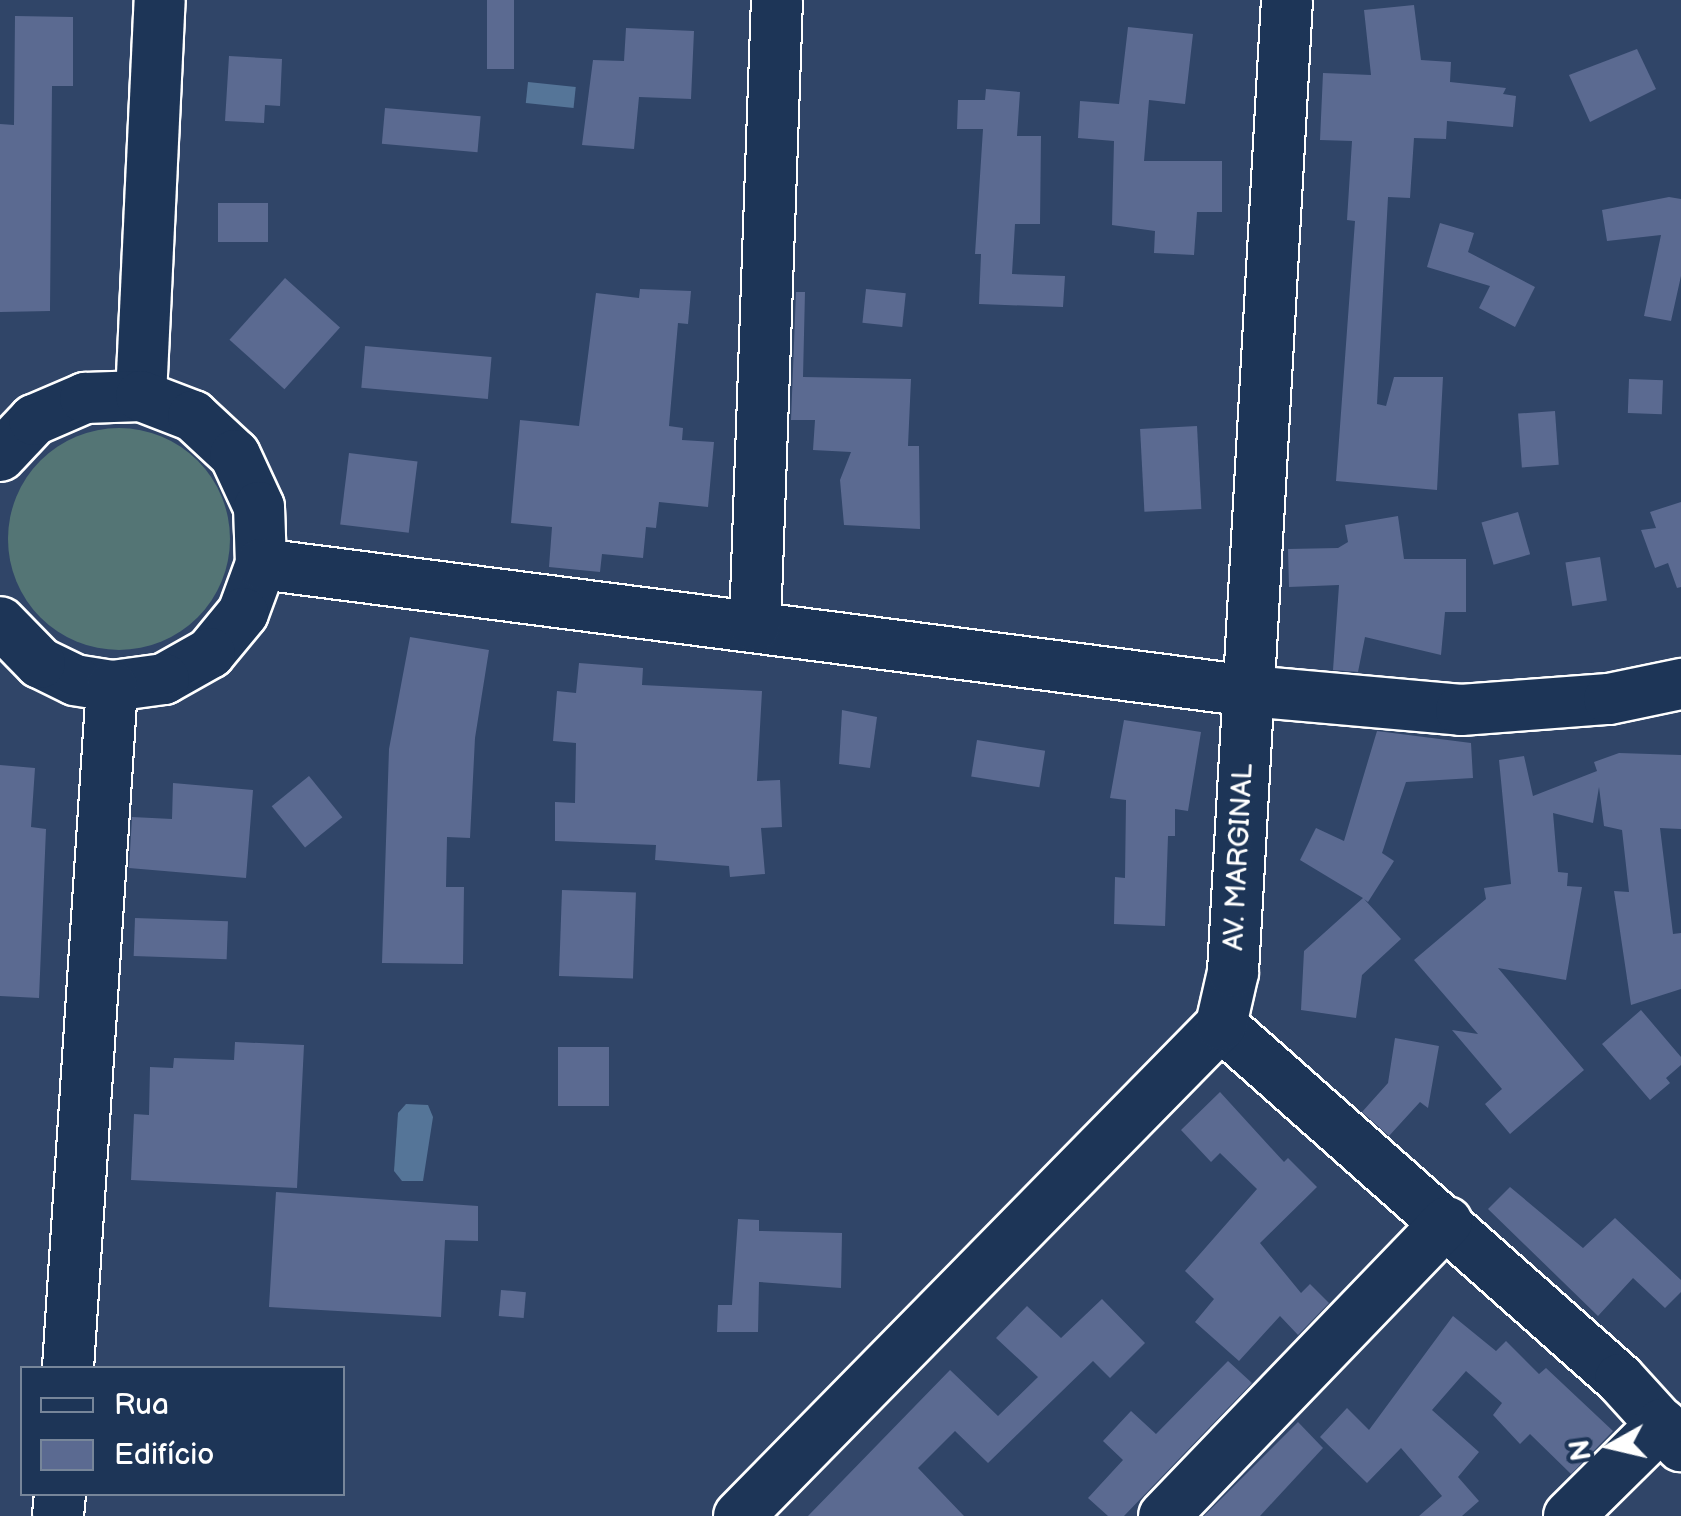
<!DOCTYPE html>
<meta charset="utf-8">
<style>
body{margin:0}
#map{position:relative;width:1681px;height:1516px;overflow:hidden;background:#304568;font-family:"Balsamiq Sans",sans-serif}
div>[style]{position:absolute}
.green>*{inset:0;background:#547575}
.round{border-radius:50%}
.water>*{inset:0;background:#557598;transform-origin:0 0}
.building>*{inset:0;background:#5b6a91;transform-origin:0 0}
.roads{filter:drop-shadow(2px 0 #fff) drop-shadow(-2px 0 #fff) drop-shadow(0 2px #fff) drop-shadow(0 -2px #fff)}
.minor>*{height:50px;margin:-25px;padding:0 25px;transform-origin:25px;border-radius:25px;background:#1d3557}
span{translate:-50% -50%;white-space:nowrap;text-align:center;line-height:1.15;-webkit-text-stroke:9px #1d3557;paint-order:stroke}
.street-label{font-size:28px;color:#fff}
.legend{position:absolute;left:20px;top:1366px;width:325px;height:130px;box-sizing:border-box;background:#1d3557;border:2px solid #77869a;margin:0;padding:12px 18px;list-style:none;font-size:30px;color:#fff}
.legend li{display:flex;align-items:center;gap:20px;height:50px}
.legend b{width:50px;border:2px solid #77869a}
.north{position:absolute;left:1561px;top:1396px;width:100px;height:100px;-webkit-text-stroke:8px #1d3557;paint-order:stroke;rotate:262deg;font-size:28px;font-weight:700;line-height:40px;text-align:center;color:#fff}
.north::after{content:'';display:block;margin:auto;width:35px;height:45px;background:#fff;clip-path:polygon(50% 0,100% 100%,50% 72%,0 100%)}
</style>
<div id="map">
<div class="green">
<div class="round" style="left:8px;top:428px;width:222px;height:222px"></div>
</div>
<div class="water">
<div style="left:528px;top:82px;width:48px;height:21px;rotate:6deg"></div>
<div style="clip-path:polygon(406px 1104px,428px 1105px,433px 1117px,423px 1181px,402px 1181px,394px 1171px,398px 1113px)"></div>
</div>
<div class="building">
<div style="left:487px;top:0;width:27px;height:69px"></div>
<div style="clip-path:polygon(1414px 5px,1421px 60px,1451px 62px,1450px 82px,1506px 88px,1503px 94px,1516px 96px,1513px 127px,1447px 121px,1446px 139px,1414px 138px,1410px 198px,1388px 197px,1377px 404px,1386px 406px,1394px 377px,1443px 377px,1437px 490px,1336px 481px,1355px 221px,1347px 220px,1352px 141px,1320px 140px,1323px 73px,1371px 75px,1364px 10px)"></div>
<div style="clip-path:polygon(15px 16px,73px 17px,73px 86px,52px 86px,50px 311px,0 312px,0 124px,14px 125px)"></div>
<div style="clip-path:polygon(1128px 27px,1193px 34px,1185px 104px,1149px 100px,1144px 161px,1222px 161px,1222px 212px,1197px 212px,1194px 255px,1154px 253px,1155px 231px,1112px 225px,1114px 141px,1078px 138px,1080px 101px,1119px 104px)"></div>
<div style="clip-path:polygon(626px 28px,694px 31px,691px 99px,639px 97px,634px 149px,582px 145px,593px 60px,624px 61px)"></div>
<div style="clip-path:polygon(1637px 49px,1656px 89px,1590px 122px,1569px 75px)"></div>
<div style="clip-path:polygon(229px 56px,282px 59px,280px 106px,265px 105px,264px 123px,225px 121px)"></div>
<div style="clip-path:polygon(986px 89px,1020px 92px,1017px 136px,1041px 136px,1040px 224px,1015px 224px,1012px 274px,1065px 276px,1063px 307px,979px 304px,981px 254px,975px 254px,983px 129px,957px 129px,958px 100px,985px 100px)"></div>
<div style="left:385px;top:108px;width:96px;height:36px;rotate:5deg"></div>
<div style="clip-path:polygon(1669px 197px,1681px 199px,1681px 276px,1671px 321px,1644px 316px,1661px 235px,1607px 241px,1602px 210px)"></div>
<div style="left:218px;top:203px;width:50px;height:39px"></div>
<div style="clip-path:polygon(1440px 223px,1474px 233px,1468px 252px,1535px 287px,1515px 327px,1479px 308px,1490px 286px,1427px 267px)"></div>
<div style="left:285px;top:278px;width:74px;height:83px;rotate:42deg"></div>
<div style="clip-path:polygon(640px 289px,691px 291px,688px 324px,678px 323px,669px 426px,683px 428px,682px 440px,714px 442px,708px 507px,659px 502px,656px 528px,646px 527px,643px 558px,602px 554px,600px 572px,549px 567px,552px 527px,511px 523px,520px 420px,579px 426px,596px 293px,639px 298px)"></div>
<div style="left:866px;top:289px;width:40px;height:34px;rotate:6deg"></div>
<div style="clip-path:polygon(796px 292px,805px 292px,803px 377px,911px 379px,908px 446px,919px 446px,920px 529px,844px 525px,840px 480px,851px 452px,813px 450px,815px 420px,791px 420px)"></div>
<div style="left:365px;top:346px;width:127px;height:42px;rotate:5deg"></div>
<div style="left:1629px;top:379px;width:34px;height:34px;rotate:2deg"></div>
<div style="left:1555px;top:411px;width:54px;height:37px;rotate:86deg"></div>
<div style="left:1197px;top:426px;width:83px;height:57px;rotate:87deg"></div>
<div style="left:349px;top:453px;width:69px;height:72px;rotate:7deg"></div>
<div style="clip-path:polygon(1681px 502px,1681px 587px,1677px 588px,1668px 563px,1655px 568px,1641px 530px,1656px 528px,1650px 512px)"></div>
<div style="left:1518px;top:512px;width:44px;height:38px;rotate:74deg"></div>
<div style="clip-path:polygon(1398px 516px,1404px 559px,1466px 559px,1466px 612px,1445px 612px,1441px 655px,1365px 637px,1358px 672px,1333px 670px,1339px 585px,1289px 587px,1288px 549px,1338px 548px,1348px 542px,1345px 525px)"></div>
<div style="left:1600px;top:557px;width:44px;height:35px;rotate:81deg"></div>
<div style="clip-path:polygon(410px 637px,489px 650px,475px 738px,470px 838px,447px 837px,446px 887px,464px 887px,463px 964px,382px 963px,389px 749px)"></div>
<div style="clip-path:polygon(579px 663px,643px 668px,642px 685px,762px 691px,757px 781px,780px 780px,782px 827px,761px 828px,765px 874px,730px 877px,729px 866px,655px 860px,656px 845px,555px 841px,555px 802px,575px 803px,576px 743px,553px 741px,557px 691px,576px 693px)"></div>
<div style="clip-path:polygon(842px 710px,877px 717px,870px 768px,839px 764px)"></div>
<div style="clip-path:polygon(1124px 720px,1201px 732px,1188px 811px,1175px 809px,1175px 836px,1168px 836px,1165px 926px,1114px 924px,1115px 877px,1125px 878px,1126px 800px,1110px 798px)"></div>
<div style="clip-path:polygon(1377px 731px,1471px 743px,1473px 778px,1406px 782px,1382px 853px,1394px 861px,1368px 902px,1364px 899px,1401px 939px,1362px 975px,1356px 1018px,1301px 1010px,1304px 951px,1363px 898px,1300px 860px,1316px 828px,1344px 841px)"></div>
<div style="left:977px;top:740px;width:69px;height:37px;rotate:9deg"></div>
<div style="clip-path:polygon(1619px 753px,1681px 755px,1681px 829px,1660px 828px,1673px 934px,1681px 933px,1681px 989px,1631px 1005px,1614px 891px,1629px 892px,1622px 830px,1604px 826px,1599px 787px,1593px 823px,1553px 813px,1558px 872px,1568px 873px,1567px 886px,1582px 887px,1566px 980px,1498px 968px,1584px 1070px,1510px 1134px,1485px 1104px,1502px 1089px,1452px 1030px,1478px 1034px,1414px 960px,1486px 899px,1484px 888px,1511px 884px,1499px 760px,1524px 756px,1533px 796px,1597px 771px,1594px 762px)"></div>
<div style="clip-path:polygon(0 765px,35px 768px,31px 827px,46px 829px,39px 998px,0 996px)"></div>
<div style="left:309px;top:776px;width:53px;height:48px;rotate:51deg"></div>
<div style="clip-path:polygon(173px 783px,253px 790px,246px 878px,129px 868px,132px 817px,172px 819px)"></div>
<div style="left:562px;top:890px;width:74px;height:86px;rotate:2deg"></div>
<div style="left:135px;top:918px;width:93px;height:38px;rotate:2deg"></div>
<div style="clip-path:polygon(1641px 1010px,1681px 1057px,1681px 1065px,1666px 1078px,1670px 1083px,1650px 1100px,1602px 1044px)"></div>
<div style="clip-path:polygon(1395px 1038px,1439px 1046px,1428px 1108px,1420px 1102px,1389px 1136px,1362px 1112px,1388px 1083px)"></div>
<div style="clip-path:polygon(235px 1042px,304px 1045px,297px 1188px,131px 1180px,134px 1114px,149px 1115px,150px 1067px,173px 1068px,174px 1058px,234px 1060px)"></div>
<div style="left:558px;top:1047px;width:51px;height:59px"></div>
<div style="clip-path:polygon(1220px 1092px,1284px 1162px,1288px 1158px,1317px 1187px,1260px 1243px,1301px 1293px,1310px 1284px,1329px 1303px,1298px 1335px,1280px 1316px,1239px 1361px,1195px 1322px,1214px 1299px,1185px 1271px,1257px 1189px,1220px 1153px,1211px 1162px,1181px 1130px)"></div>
<div style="clip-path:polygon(1510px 1187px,1583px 1248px,1615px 1218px,1681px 1280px,1681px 1292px,1665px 1308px,1633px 1278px,1598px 1316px,1488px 1209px)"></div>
<div style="clip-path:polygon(276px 1192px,478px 1206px,478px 1241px,445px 1240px,441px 1317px,269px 1307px)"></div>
<div style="clip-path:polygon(738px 1219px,759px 1220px,759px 1231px,842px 1233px,841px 1288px,759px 1282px,758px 1332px,717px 1332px,718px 1305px,732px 1305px)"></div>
<div style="left:501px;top:1290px;width:25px;height:26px;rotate:5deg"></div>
<div style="clip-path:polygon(1102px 1299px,1145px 1343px,1110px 1378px,1093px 1361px,988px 1463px,955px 1431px,918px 1468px,964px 1516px,808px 1516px,950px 1370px,998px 1416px,1038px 1377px,996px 1338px,1027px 1306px,1061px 1338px)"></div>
<div style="clip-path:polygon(1453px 1316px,1496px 1351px,1506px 1341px,1539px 1374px,1546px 1368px,1613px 1431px,1571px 1474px,1530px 1434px,1520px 1444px,1493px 1415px,1502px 1403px,1466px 1371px,1432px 1410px,1479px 1452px,1458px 1477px,1479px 1501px,1462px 1516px,1419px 1516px,1442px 1496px,1401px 1448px,1367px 1483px,1320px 1437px,1347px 1408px,1369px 1430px)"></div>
<div style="clip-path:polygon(1228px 1361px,1252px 1383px,1124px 1516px,1108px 1516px,1088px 1498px,1123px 1460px,1103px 1441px,1131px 1411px,1156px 1434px)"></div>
<div style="clip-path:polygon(1298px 1422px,1323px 1448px,1260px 1516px,1204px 1516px)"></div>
</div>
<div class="roads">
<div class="minor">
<div style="left:141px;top:396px;width:396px;rotate:-87.3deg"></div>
<div style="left:0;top:456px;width:50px;rotate:-46.6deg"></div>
<div style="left:34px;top:420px;width:56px;rotate:-23.3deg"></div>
<div style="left:85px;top:398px;width:56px;rotate:-2deg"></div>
<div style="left:141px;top:396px;width:56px;rotate:21deg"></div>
<div style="left:193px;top:416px;width:57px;rotate:42.9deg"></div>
<div style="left:235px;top:455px;width:57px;rotate:65.2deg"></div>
<div style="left:259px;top:507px;width:57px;rotate:88deg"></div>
<div style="left:261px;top:564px;width:52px;rotate:110.2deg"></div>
<div style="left:243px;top:613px;width:52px;rotate:129.5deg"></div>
<div style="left:210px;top:653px;width:53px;rotate:150.5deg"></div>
<div style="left:164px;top:679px;width:52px;rotate:172.3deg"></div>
<div style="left:112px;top:686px;width:37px;rotate:-171deg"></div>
<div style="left:75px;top:680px;width:39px;rotate:-154deg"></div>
<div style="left:40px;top:663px;width:57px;rotate:-134.3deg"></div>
<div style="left:261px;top:564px;width:996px;rotate:7.32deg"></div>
<div style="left:1249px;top:691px;width:213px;rotate:5.1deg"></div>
<div style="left:1461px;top:710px;width:148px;rotate:-4.3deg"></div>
<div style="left:1609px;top:699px;width:74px;rotate:-11.8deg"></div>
<div style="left:755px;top:626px;width:626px;rotate:-87.99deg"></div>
<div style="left:1221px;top:1025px;width:533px;rotate:41.58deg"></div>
<div style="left:1620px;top:1379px;width:91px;rotate:47.7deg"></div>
<div style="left:68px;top:1368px;width:683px;rotate:-86.31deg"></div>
<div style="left:58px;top:1516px;width:22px;rotate:-85deg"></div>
<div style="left:739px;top:1516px;width:688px;rotate:-45.53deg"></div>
<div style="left:1221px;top:1025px;width:54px;rotate:-77.2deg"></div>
<div style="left:1233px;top:972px;width:973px;rotate:-86.82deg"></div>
<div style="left:1164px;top:1516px;width:408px;rotate:-46.1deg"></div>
<div style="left:1569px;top:1516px;width:131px;rotate:-44.7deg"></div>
</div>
</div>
<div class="street-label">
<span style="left:1239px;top:857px;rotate:-87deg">AV. MARGINAL</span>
</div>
<ul class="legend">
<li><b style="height:12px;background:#1d3557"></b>Rua</li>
<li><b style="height:28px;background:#5b6a91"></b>Edifício</li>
</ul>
<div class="north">N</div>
</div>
